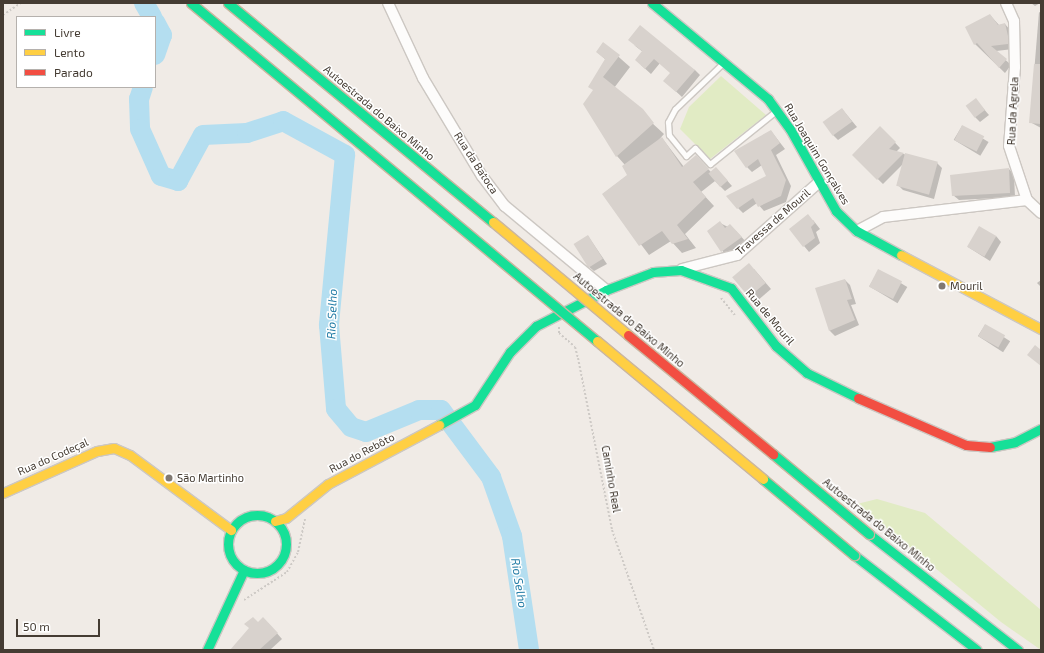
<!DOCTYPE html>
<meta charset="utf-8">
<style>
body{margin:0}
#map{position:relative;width:1044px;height:653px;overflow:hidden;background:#f0ebe6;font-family:"Exo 2",sans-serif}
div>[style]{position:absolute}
.green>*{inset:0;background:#e1ebc4}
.shadow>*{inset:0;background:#0003;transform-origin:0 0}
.river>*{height:20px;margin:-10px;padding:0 10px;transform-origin:10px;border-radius:10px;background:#b4def0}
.building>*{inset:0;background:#d8d2cd;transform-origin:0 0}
.path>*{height:2px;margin-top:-1px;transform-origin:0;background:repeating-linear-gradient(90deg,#cecac6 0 2px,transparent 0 4px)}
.roads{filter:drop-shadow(1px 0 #ccc7c2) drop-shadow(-1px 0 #ccc7c2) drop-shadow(0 1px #ccc7c2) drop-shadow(0 -1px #ccc7c2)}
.lane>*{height:5px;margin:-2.5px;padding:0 2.5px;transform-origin:2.5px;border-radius:2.5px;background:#fdfcfb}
.street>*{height:10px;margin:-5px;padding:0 5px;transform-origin:5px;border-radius:5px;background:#fdfcfb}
.fast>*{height:9px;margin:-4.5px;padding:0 4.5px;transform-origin:4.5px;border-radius:4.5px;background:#16e098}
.fast>.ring{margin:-4.5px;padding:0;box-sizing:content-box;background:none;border:9px solid #16e098;border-radius:50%}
.slow>*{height:9px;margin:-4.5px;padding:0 4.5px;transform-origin:4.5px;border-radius:4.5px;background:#ffcf43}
.jam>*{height:9px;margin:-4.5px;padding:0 4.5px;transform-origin:4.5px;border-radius:4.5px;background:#f24e42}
.bridges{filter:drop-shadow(1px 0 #cab6a0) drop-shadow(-1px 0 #cab6a0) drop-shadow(0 1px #cab6a0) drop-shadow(0 -1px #cab6a0)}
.fast-bridge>*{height:9px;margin:-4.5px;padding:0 4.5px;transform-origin:4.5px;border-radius:4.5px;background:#16e098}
.slow-bridge>*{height:9px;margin:-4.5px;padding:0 4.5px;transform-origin:4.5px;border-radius:4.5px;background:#ffcf43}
.jam-bridge>*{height:9px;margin:-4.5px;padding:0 4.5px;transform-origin:4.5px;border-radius:4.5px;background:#f24e42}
.dots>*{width:11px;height:11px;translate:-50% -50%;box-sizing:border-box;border:2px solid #fff;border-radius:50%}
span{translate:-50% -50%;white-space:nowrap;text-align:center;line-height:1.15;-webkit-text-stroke:3px #fff;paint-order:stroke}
.street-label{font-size:11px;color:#453c33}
.poi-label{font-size:11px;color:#453c33}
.left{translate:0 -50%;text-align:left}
.water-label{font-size:12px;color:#247da6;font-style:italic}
.frame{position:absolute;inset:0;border:4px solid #453c33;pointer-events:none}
.legend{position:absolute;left:16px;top:16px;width:140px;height:72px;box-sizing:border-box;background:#fff;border:1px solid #b5b1ad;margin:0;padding:5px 7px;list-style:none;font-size:12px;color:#453c33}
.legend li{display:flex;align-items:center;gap:8px;height:20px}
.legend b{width:20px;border:1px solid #b5b1ad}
.scale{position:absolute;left:16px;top:619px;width:84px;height:18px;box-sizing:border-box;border:2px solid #453c33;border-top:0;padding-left:5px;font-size:12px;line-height:14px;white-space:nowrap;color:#453c33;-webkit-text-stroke:3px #fff;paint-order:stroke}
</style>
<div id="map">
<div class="green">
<div style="clip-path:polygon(721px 76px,766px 115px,710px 159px,680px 129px,689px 107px)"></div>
<div style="clip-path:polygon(877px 499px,925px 513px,1041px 610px,1041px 650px,1001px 622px,857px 504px)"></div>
</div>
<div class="shadow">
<div style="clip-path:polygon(1031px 3px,1040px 3px,1035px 6px)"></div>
<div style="clip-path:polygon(1039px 12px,1041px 13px,1041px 128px,1030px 122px)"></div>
<div style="clip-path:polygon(990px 15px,999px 25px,1005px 24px,1010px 30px,1013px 49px,996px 51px,1011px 65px,1005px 73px,975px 44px)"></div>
<div style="clip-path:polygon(603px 43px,630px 67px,614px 88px,664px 134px,656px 143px,662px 138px,684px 167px,705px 166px,711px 172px,716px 168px,732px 186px,725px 191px,715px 181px,701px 192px,714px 206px,685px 234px,696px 248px,682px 253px,671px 241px,649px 255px,603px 194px,628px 175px,625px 165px,617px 156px,594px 91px,606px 60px,597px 52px)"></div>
<div style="clip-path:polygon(634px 45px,695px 70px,700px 75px,682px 97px,670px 86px,671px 73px,660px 63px,651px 74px,641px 65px,643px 52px)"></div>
<div style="clip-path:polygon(976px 100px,989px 115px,980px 122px,975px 117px)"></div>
<div style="clip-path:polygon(842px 109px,857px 127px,838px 140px,833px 135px)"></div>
<div style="left:962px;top:126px;width:31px;height:16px;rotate:31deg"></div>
<div style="clip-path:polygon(880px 127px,900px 148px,896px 152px,937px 163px,942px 168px,934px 199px,903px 190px,898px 185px,904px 163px,883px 184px,853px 155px)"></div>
<div style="clip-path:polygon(771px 131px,785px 149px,776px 155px,791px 186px,786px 202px,764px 211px,757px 203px,743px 213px,738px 208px,768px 177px,762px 165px,752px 172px,747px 167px)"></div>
<div style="clip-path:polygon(1009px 169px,1014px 175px,1015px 197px,959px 200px,953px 195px)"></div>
<div style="clip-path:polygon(813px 220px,820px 229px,816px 232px,820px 243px,809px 252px,790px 229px)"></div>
<div style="clip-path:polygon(720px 223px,736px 231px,747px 243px,727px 257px,708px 231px)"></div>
<div style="clip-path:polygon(588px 236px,607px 264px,594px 271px,588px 266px)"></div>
<div style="clip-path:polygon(996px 236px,1001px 242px,990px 261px,968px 247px)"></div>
<div style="clip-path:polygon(754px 269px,771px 289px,756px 302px,750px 297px)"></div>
<div style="left:879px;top:270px;width:33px;height:19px;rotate:31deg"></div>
<div style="clip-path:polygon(845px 280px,850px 285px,856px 304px,851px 305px,859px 325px,835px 336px,830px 331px,817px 289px)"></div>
<div style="clip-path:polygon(1041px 280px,1041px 287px,1037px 283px)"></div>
<div style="left:985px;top:325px;width:30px;height:13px;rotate:33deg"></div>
<div style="clip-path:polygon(258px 623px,268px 623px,282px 639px,270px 650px,231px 650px)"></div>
</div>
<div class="river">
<div style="left:144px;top:3px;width:16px;rotate:60deg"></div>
<div style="left:155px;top:22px;width:15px;rotate:62deg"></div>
<div style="left:162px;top:35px;width:21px;rotate:109deg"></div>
<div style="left:143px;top:87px;width:13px;rotate:108deg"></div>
<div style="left:139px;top:99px;width:30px;rotate:88deg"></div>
<div style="left:140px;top:129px;width:51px;rotate:65.9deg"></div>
<div style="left:161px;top:176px;width:18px;rotate:16deg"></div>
<div style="left:178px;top:181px;width:52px;rotate:-61.5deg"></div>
<div style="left:203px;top:135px;width:44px;rotate:-2.6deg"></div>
<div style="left:247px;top:133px;width:38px;rotate:-18deg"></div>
<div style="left:283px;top:121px;width:71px;rotate:28.7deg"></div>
<div style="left:345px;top:155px;width:171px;rotate:95.4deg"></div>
<div style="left:329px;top:325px;width:84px;rotate:85.2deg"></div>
<div style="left:336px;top:409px;width:23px;rotate:50deg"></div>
<div style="left:351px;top:427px;width:16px;rotate:18deg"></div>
<div style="left:366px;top:432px;width:57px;rotate:-22.5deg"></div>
<div style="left:419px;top:410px;width:22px"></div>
<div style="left:441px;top:410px;width:84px;rotate:53.3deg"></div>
<div style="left:491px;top:477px;width:63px;rotate:70.4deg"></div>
<div style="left:512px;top:536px;width:115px;rotate:81.5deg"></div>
</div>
<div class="building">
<div style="clip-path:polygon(990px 14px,998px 25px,1005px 23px,1008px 36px,1008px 44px,991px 46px,1007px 59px,999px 68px,977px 43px,974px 45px,965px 27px)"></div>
<div style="clip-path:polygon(640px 25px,695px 70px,676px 92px,663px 81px,670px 73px,654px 59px,645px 69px,635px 60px,642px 51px,628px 40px)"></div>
<div style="clip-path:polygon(603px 42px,620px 55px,603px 77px,643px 109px,654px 123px,616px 157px,583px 104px,593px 90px,588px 87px,605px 59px,596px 52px)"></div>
<div style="clip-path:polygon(1034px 64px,1041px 64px,1041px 124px,1029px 123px)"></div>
<div style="left:976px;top:98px;width:15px;height:13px;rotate:53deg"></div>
<div style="left:842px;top:108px;width:17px;height:24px;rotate:54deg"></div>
<div style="left:962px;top:125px;width:25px;height:17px;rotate:27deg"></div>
<div style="clip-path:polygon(880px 126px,896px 142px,889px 149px,904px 153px,877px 180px,852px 155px)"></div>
<div style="clip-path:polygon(771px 130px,780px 143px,771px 150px,786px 180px,781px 196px,758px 207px,753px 198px,737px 209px,726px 196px,766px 176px,758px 159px,746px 168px,734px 151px)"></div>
<div style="clip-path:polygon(662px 137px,682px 167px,696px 155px,709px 169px,693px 182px,706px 197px,677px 225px,688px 239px,672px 244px,662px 231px,639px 246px,602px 194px,627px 175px,622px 166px)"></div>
<div style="left:905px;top:153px;width:34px;height:34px;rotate:15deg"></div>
<div style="left:716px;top:167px;width:18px;height:10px;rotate:49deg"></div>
<div style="clip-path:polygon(1009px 168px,1010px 193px,952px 196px,950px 175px)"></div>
<div style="clip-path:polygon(808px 214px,815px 223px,811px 227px,815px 238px,803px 247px,789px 229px)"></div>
<div style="clip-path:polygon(720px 221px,725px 228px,730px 224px,742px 237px,721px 252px,707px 231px)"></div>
<div style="left:979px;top:226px;width:20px;height:24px;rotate:30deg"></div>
<div style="left:588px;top:235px;width:28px;height:17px;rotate:58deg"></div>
<div style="left:749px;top:263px;width:26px;height:22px;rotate:50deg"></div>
<div style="left:878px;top:269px;width:27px;height:20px;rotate:27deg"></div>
<div style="clip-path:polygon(845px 279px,852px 299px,847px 300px,855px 320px,829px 331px,815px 288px)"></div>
<div style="left:985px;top:324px;width:23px;height:14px;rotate:29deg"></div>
<div style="clip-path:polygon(1035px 345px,1041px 350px,1041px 366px,1027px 355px)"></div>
<div style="clip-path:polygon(253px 617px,258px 622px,263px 617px,278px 633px,259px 650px,230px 650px,249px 628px,244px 624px)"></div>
</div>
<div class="path">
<div style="left:3px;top:15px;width:22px;rotate:-34deg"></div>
<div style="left:721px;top:298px;width:22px;rotate:51deg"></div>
<div style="left:559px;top:327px;width:6px;rotate:90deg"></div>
<div style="left:559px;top:333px;width:21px;rotate:41deg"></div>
<div style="left:575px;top:347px;width:11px;rotate:75deg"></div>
<div style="left:578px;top:358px;width:175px;rotate:78.8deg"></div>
<div style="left:612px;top:530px;width:127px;rotate:70.7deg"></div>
<div style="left:244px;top:600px;width:51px;rotate:-33.1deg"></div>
<div style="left:287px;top:572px;width:23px;rotate:-61deg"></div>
<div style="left:298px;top:552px;width:34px;rotate:-78deg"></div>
</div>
<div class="roads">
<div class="lane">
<div style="left:723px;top:63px;width:66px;rotate:136.2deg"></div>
<div style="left:675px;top:109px;width:15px;rotate:118deg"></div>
<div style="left:668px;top:122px;width:13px;rotate:86deg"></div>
<div style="left:669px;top:135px;width:27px;rotate:51deg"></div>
<div style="left:686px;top:156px;width:12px;rotate:-42deg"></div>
<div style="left:695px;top:148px;width:22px;rotate:47deg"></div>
<div style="left:710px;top:164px;width:85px;rotate:-38.8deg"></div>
</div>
<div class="street">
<div style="left:388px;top:3px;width:83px;rotate:65deg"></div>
<div style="left:423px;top:78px;width:114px;rotate:59deg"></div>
<div style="left:482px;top:176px;width:38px;rotate:53deg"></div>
<div style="left:505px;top:206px;width:131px;rotate:39.7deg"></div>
<div style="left:1006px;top:3px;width:20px;rotate:66deg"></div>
<div style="left:1014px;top:21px;width:46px;rotate:88.8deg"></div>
<div style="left:1015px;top:67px;width:79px;rotate:94.3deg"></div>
<div style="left:1009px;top:146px;width:57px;rotate:71.6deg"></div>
<div style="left:1027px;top:200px;width:19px;rotate:43deg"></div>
<div style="left:857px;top:231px;width:30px;rotate:-28deg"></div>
<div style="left:883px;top:217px;width:145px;rotate:-6.7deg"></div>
<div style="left:682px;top:269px;width:57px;rotate:-14.3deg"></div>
<div style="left:737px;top:255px;width:108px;rotate:-41.6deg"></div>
</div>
<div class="fast">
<div style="left:652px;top:3px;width:151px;rotate:39.6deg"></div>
<div style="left:768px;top:99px;width:37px;rotate:54deg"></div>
<div style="left:790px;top:129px;width:94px;rotate:60.7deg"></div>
<div style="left:836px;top:211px;width:29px;rotate:44deg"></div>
<div style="left:857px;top:231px;width:50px;rotate:28.6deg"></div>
<div style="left:439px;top:425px;width:41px;rotate:-29.1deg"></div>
<div style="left:475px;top:405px;width:64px;rotate:-56.6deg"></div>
<div style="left:510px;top:352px;width:37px;rotate:-45deg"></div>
<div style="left:536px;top:326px;width:79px;rotate:-27.2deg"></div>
<div style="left:606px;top:290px;width:50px;rotate:-21deg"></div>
<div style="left:653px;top:272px;width:28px;rotate:-4deg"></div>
<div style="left:681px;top:270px;width:53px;rotate:19.8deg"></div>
<div style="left:731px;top:288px;width:73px;rotate:52.2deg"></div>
<div style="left:776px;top:346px;width:41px;rotate:41.1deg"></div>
<div style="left:807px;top:373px;width:57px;rotate:26.1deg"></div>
<div style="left:990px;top:447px;width:25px;rotate:-11deg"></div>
<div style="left:1015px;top:442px;width:29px;rotate:-27deg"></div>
<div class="ring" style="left:228px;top:515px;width:49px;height:49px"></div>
<div style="left:869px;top:534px;width:189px;rotate:37.9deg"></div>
<div style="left:854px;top:555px;width:155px;rotate:37.7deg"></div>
<div style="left:207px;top:650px;width:88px;rotate:-65.2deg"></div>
</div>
<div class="slow">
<div style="left:901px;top:255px;width:158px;rotate:27.9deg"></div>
<div style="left:3px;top:493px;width:103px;rotate:-24.1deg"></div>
<div style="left:97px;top:451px;width:17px;rotate:-10deg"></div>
<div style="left:114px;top:448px;width:17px;rotate:24deg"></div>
<div style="left:130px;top:455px;width:126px;rotate:36.6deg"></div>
<div style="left:275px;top:521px;width:11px;rotate:-15deg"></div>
<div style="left:286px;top:518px;width:54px;rotate:-39deg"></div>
<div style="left:328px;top:484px;width:126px;rotate:-28deg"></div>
</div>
<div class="jam">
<div style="left:858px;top:398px;width:118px;rotate:23.5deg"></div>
<div style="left:966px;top:445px;width:24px;rotate:5deg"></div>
</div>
</div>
<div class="bridges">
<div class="fast-bridge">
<div style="left:191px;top:3px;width:528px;rotate:39.78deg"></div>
<div style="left:228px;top:3px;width:344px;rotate:39.6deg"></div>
<div style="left:773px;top:454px;width:125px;rotate:39.8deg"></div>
<div style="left:763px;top:479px;width:119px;rotate:39.9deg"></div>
</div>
<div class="slow-bridge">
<div style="left:493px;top:222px;width:176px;rotate:39.9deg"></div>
<div style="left:597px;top:341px;width:216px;rotate:39.7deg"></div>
</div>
<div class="jam-bridge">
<div style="left:628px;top:335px;width:188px;rotate:39.4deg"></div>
</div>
</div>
<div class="dots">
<div style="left:942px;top:286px;background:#817972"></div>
<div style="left:169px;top:478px;background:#817972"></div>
</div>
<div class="street-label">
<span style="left:1013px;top:111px;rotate:-87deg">Rua da Agrela</span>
<span style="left:379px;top:113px;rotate:40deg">Autoestrada do Baixo Minho</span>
<span style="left:817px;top:154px;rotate:59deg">Rua Joaquim Gonçalves</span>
<span style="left:476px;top:163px;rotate:57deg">Rua da Batoca</span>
<span style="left:773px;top:222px;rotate:-41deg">Travessa de Mouril</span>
<span style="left:770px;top:317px;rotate:50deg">Rua de Mouril</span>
<span style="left:629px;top:320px;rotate:40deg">Autoestrada do Baixo Minho</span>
<span style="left:362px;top:453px;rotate:-28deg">Rua do Rebôto</span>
<span style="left:53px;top:457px;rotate:-24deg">Rua do Codeçal</span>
<span style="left:611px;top:479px;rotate:80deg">Caminho Real</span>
<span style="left:879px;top:525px;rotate:39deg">Autoestrada do Baixo Minho</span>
</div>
<div class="poi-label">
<span class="left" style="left:950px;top:286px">Mouril</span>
<span class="left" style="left:177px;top:478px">São Martinho</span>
</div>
<div class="water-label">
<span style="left:332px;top:314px;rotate:-88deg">Rio Selho</span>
<span style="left:519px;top:583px;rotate:81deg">Rio Selho</span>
</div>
<div class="frame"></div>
<ul class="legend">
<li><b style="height:5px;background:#16e098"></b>Livre</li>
<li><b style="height:5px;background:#ffcf43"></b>Lento</li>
<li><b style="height:5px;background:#f24e42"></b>Parado</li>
</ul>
<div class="scale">50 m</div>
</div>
